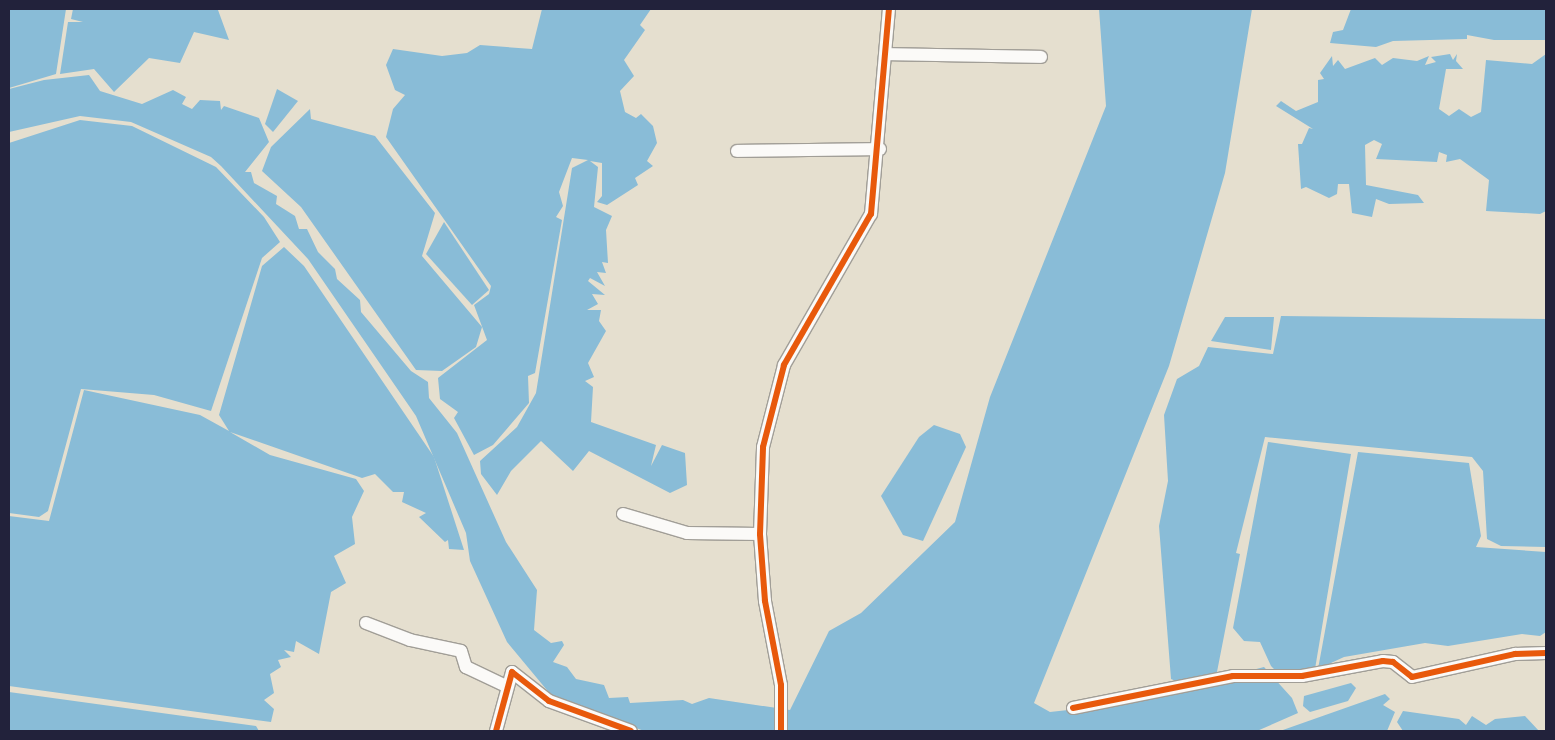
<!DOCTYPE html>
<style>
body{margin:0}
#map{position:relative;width:1555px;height:740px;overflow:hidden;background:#e5dfcf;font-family:Pangolin,sans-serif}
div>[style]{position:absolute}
.water>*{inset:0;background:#89bcd7}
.roads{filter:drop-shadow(1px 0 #a19e97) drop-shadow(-1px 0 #a19e97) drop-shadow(0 1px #a19e97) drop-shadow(0 -1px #a19e97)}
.street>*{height:12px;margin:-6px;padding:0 6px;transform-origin:6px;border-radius:6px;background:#fbfaf8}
.cycleway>*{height:6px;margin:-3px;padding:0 3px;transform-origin:3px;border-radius:3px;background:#e8590c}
span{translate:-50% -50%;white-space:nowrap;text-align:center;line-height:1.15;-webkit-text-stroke:4px #f7f3e8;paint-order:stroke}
.frame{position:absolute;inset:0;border:10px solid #22223b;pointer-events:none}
</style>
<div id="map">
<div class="water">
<div style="clip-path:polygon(9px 9px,66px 9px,56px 74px,9px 88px)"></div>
<div style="clip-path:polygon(73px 9px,233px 9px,218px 10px,229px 40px,194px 32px,180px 63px,149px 58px,114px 92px,94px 69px,60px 74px,68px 22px,83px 22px,71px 19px)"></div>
<div style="clip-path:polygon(542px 9px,651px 9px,640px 25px,645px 30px,624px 60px,634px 76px,620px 91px,625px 112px,636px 118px,641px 114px,653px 126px,657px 143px,647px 161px,653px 166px,635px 178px,638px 185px,607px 205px,597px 202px,602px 196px,602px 163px,590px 161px,598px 167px,594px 207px,612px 216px,606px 230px,608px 263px,602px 262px,606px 273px,597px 272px,605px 286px,590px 278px,588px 281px,605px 295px,592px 294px,598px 304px,587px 310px,601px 310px,599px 321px,606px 331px,588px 363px,594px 377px,585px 381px,593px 387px,591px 422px,656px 445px,651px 466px,662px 445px,685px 453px,687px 485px,670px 493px,589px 451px,573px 471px,541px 441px,511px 471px,497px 495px,481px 474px,480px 461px,517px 427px,536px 393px,572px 168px,588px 160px,572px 158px,559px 192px,563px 206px,556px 217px,562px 220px,535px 373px,528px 376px,529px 403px,493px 445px,474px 455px,454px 418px,458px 412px,440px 399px,438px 378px,487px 340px,474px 305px,489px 294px,491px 286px,386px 137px,393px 109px,405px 95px,395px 90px,386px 65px,393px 49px,442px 56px,467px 53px,480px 45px,532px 49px)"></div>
<div style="clip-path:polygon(1099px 9px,1252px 9px,1225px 173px,1169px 366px,1034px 703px,1050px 712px,1122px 704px,1264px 667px,1292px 698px,1298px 713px,1257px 731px,644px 731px,551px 695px,507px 642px,470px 561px,466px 533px,416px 416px,308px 259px,221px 166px,211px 157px,131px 122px,80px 116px,9px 132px,9px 89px,44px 80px,89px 75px,100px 91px,142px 104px,173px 90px,186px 97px,182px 104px,192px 109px,200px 100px,220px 101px,221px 110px,224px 106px,259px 118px,269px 142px,245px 172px,251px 172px,254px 183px,277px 196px,276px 204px,295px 216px,299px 229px,307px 229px,318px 252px,335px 269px,337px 279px,360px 300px,361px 312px,411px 371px,428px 382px,429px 398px,457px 433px,506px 542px,537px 590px,534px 630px,551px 643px,562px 641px,564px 645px,553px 662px,567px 667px,576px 679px,604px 685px,609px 698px,628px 697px,630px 703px,683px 700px,692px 704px,709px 698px,790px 710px,829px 631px,861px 613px,955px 522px,990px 397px,1106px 106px)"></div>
<div style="clip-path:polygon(1351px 9px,1546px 9px,1546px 40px,1494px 40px,1467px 35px,1467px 39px,1393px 41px,1376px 47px,1330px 43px,1333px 32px,1343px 30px)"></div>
<div style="clip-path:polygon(1450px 54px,1453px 60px,1457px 54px,1456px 61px,1463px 69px,1446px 69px,1439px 109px,1449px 116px,1459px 109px,1471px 117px,1481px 112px,1486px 60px,1532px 64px,1546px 54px,1546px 211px,1540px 214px,1486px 211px,1489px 180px,1460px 159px,1446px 162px,1447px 155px,1439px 152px,1437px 162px,1376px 159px,1382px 144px,1374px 140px,1365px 145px,1366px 185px,1418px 195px,1424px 203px,1389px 204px,1376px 199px,1372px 217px,1352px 213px,1349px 184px,1338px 184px,1337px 194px,1329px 198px,1306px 187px,1301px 189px,1298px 144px,1302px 144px,1309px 128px,1313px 129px,1276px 106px,1281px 101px,1296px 111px,1318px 102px,1318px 80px,1324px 79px,1320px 73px,1332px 56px,1333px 66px,1338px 60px,1345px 69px,1375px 58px,1382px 65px,1393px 58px,1417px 61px,1429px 56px,1425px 65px,1436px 62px,1431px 57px)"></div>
<div style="clip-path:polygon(277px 89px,298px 101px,273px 132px,265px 124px)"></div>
<div style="clip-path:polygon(310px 109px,311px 119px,375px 136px,435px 213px,422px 256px,482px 327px,476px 347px,442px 371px,416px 370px,301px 207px,262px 171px,271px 147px)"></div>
<div style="clip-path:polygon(80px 120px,132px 126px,216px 167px,264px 217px,280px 242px,262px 258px,211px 411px,154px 395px,81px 389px,48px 511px,39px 517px,9px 513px,9px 143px)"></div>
<div style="clip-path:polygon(444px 222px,489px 290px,472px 305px,426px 254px)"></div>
<div style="clip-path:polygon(284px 247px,304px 266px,434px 457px,464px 550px,449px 549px,448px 540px,445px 542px,419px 517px,426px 513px,402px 502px,404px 492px,393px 492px,375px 474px,362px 478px,230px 432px,270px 455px,356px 479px,364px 491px,352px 517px,355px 544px,334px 556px,346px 583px,331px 592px,319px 654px,296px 641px,294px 652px,284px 650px,291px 657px,278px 660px,281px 667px,270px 674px,274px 693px,264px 700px,274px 709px,271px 722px,9px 686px,9px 516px,49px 521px,84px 390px,200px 415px,229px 431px,219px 415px,262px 266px)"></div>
<div style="clip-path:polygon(1281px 316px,1546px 319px,1546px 547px,1501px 546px,1487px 539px,1483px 471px,1472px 457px,1265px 437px,1236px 553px,1240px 554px,1216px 677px,1185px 685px,1171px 679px,1159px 526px,1168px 481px,1164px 415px,1177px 379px,1199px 366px,1208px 347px,1273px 354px)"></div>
<div style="clip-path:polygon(1225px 317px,1274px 317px,1271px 350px,1211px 341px)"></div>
<div style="clip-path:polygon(934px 425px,960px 434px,966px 447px,923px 541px,903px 535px,881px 496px,919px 437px)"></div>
<div style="clip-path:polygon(1268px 442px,1351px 454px,1315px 669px,1281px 676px,1271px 666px,1260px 642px,1244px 641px,1233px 628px)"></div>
<div style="clip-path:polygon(1358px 452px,1469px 463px,1481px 536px,1476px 547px,1546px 552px,1546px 632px,1540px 636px,1522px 634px,1448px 646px,1425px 643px,1344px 657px,1318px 669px)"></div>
<div style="clip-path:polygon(1351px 683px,1356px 688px,1348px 701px,1310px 712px,1303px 706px,1304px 696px)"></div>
<div style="clip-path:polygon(9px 692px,256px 726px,259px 731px,9px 731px)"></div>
<div style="clip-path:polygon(1385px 694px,1390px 699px,1383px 705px,1395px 712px,1387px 731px,1280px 731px)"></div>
<div style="clip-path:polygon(1403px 711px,1459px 719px,1466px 725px,1472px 716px,1486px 725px,1495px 719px,1525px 716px,1539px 731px,1403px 731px,1397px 722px)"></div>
</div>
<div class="roads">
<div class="street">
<div style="left:887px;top:54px;width:154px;rotate:1.1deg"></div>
<div style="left:737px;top:151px;width:143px;rotate:-0.8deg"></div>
<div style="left:623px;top:514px;width:67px;rotate:16.5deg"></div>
<div style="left:687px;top:533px;width:73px;rotate:0.8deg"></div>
<div style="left:366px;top:623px;width:47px;rotate:21.1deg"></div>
<div style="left:410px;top:640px;width:52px;rotate:12.2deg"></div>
<div style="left:461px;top:651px;width:17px;rotate:73deg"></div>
<div style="left:466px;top:667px;width:44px;rotate:25.4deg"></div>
<div style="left:1073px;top:708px;width:163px;rotate:-11.3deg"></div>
<div style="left:1233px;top:676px;width:69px"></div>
<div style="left:1302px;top:676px;width:82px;rotate:-10.5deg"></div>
<div style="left:1383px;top:661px;width:10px;rotate:6deg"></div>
<div style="left:1393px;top:662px;width:24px;rotate:38deg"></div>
<div style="left:1412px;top:677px;width:106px;rotate:-12.6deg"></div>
<div style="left:1515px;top:654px;width:31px;rotate:-2deg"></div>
<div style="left:496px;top:731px;width:61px;rotate:-74.8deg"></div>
<div style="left:512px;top:672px;width:47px;rotate:38.1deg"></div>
<div style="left:549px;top:701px;width:87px;rotate:20.1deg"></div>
<div style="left:781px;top:731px;width:46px;rotate:-90deg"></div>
<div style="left:781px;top:685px;width:86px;rotate:-100.8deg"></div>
<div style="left:765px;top:601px;width:67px;rotate:-94.3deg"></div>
<div style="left:760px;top:534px;width:87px;rotate:-88deg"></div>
<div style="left:763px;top:447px;width:85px;rotate:-75.6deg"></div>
<div style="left:784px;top:365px;width:174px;rotate:-60.1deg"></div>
<div style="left:871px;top:214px;width:206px;rotate:-85deg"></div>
</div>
</div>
<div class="cycleway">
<div style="left:1073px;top:708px;width:163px;rotate:-11.3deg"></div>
<div style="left:1233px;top:676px;width:69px"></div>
<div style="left:1302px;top:676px;width:82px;rotate:-10.5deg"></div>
<div style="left:1383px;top:661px;width:10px;rotate:6deg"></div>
<div style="left:1393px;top:662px;width:24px;rotate:38deg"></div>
<div style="left:1412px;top:677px;width:106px;rotate:-12.6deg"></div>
<div style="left:1515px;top:654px;width:31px;rotate:-2deg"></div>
<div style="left:496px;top:731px;width:61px;rotate:-74.8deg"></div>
<div style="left:512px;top:672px;width:47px;rotate:38.1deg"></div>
<div style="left:549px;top:701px;width:87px;rotate:20.1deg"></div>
<div style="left:781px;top:731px;width:46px;rotate:-90deg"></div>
<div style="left:781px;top:685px;width:86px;rotate:-100.8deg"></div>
<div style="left:765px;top:601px;width:67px;rotate:-94.3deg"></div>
<div style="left:760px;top:534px;width:87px;rotate:-88deg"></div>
<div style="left:763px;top:447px;width:85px;rotate:-75.6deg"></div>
<div style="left:784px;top:365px;width:174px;rotate:-60.1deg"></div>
<div style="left:871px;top:214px;width:206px;rotate:-85deg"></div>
</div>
<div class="frame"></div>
</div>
